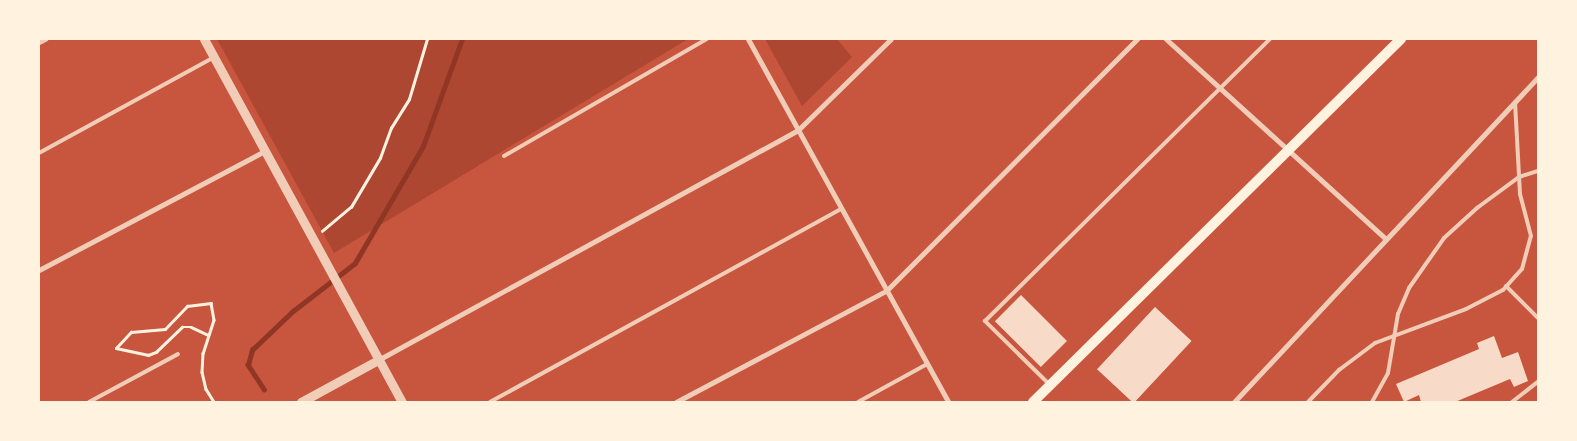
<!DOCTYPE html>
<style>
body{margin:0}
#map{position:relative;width:1577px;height:441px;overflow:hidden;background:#c8553d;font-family:Overpass,sans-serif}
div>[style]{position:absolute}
.green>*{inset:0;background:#ae4732}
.stream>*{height:4.5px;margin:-2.25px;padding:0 2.25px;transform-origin:2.25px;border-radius:2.25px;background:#8f3625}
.building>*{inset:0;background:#f7dbc8;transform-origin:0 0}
.path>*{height:2.5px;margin:-1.25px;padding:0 1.25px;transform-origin:1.25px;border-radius:1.25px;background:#fff3e0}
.service>*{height:4px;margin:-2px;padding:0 2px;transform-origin:2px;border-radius:2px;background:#f1ccb7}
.minor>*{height:5px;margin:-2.5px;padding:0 2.5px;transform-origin:2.5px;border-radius:2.5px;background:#f1ccb7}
.tertiary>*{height:9px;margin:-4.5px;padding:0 4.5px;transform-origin:4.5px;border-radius:4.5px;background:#f1ccb7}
.secondary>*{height:10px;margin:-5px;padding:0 5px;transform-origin:5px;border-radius:5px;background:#fff3e0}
span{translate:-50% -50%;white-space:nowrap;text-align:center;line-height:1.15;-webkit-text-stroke:4.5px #fff3e0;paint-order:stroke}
.frame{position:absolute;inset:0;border:40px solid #fff3e0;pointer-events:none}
</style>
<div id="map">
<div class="green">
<div style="clip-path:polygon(217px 39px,688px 39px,334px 253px)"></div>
<div style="clip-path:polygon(765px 39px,837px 39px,852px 57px,802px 106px)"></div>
</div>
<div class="stream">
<div style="left:264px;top:390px;width:30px;rotate:-123deg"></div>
<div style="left:248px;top:365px;width:16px;rotate:-75deg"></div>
<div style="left:252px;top:350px;width:57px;rotate:-43.6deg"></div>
<div style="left:293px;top:311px;width:78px;rotate:-37.7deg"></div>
<div style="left:355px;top:263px;width:135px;rotate:-59.8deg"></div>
<div style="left:423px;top:146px;width:114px;rotate:-70deg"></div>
</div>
<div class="building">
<div style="left:1021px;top:295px;width:65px;height:37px;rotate:45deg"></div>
<div style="left:1155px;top:307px;width:50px;height:85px;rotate:43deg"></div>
<div style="clip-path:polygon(1494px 336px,1502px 358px,1518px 352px,1528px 381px,1514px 387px,1510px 379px,1455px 402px,1421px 402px,1419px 395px,1404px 402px,1396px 384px,1479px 349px,1477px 343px)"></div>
</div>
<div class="path">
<div style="left:322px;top:231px;width:38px;rotate:-40deg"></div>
<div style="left:351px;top:207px;width:57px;rotate:-59.4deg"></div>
<div style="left:380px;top:158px;width:32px;rotate:-70deg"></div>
<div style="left:391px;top:128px;width:34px;rotate:-58deg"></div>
<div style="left:409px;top:99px;width:63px;rotate:-73.3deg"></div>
<div style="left:116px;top:348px;width:22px;rotate:-47deg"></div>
<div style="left:131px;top:332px;width:34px;rotate:-5deg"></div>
<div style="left:165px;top:329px;width:32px;rotate:-46deg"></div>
<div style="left:187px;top:306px;width:24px;rotate:-7deg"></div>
<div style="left:211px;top:303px;width:17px;rotate:80deg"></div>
<div style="left:214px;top:320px;width:35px;rotate:108deg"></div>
<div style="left:203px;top:353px;width:19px;rotate:93deg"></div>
<div style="left:202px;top:372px;width:17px;rotate:77deg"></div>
<div style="left:206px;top:389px;width:15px;rotate:58deg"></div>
<div style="left:116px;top:348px;width:33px;rotate:12deg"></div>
<div style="left:148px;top:355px;width:9px;rotate:-21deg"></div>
<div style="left:156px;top:352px;width:36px;rotate:-44deg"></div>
<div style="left:182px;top:327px;width:9px"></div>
<div style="left:191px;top:327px;width:19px;rotate:25deg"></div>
</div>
<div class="service">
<div style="left:39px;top:153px;width:200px;rotate:-28.7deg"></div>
<div style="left:504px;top:156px;width:234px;rotate:-30deg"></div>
<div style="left:1506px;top:286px;width:45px;rotate:45deg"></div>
<div style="left:1049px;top:384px;width:90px;rotate:-135.5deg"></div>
<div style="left:985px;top:321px;width:401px;rotate:-44.7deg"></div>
<div style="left:89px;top:402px;width:101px;rotate:-28.3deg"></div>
<div style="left:490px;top:402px;width:401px;rotate:-28.8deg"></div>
<div style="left:858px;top:402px;width:79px;rotate:-28.8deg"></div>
<div style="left:1308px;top:402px;width:45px;rotate:-45.9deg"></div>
<div style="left:1339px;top:370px;width:45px;rotate:-36.9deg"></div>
<div style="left:1375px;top:343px;width:97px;rotate:-20.5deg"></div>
<div style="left:1466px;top:309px;width:42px;rotate:-27.2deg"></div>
<div style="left:1503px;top:290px;width:28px;rotate:-48deg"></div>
<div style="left:1522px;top:269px;width:34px;rotate:-75deg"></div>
<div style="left:1531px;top:236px;width:43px;rotate:-104.7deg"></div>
<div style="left:1520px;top:194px;width:92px;rotate:-93.1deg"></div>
<div style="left:1372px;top:402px;width:33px;rotate:-61deg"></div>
<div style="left:1388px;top:373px;width:60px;rotate:-80.4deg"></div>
<div style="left:1398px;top:314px;width:28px;rotate:-67deg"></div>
<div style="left:1409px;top:288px;width:61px;rotate:-55deg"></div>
<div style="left:1444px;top:238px;width:45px;rotate:-42.3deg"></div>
<div style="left:1477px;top:208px;width:52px;rotate:-36.4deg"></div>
<div style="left:1519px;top:177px;width:20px;rotate:-18deg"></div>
<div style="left:1512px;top:402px;width:33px;rotate:-38deg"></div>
</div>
<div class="minor">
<div style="left:748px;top:39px;width:414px;rotate:61.1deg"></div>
<div style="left:1166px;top:39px;width:296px;rotate:42.3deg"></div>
<div style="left:39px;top:42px;width:7px;rotate:-27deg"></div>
<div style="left:39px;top:270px;width:255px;rotate:-27.8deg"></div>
<div style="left:378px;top:360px;width:479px;rotate:-28.7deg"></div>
<div style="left:798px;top:130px;width:130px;rotate:-44.4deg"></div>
<div style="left:676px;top:402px;width:238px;rotate:-27.9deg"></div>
<div style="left:886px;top:291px;width:356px;rotate:-45.1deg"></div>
<div style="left:1234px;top:402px;width:445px;rotate:-46.9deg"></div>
</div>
<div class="tertiary">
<div style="left:204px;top:39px;width:413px;rotate:61.4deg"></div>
<div style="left:301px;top:402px;width:88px;rotate:-28.6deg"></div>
</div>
<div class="secondary">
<div style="left:1033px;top:402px;width:517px;rotate:-44.61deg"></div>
</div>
<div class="frame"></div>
</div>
